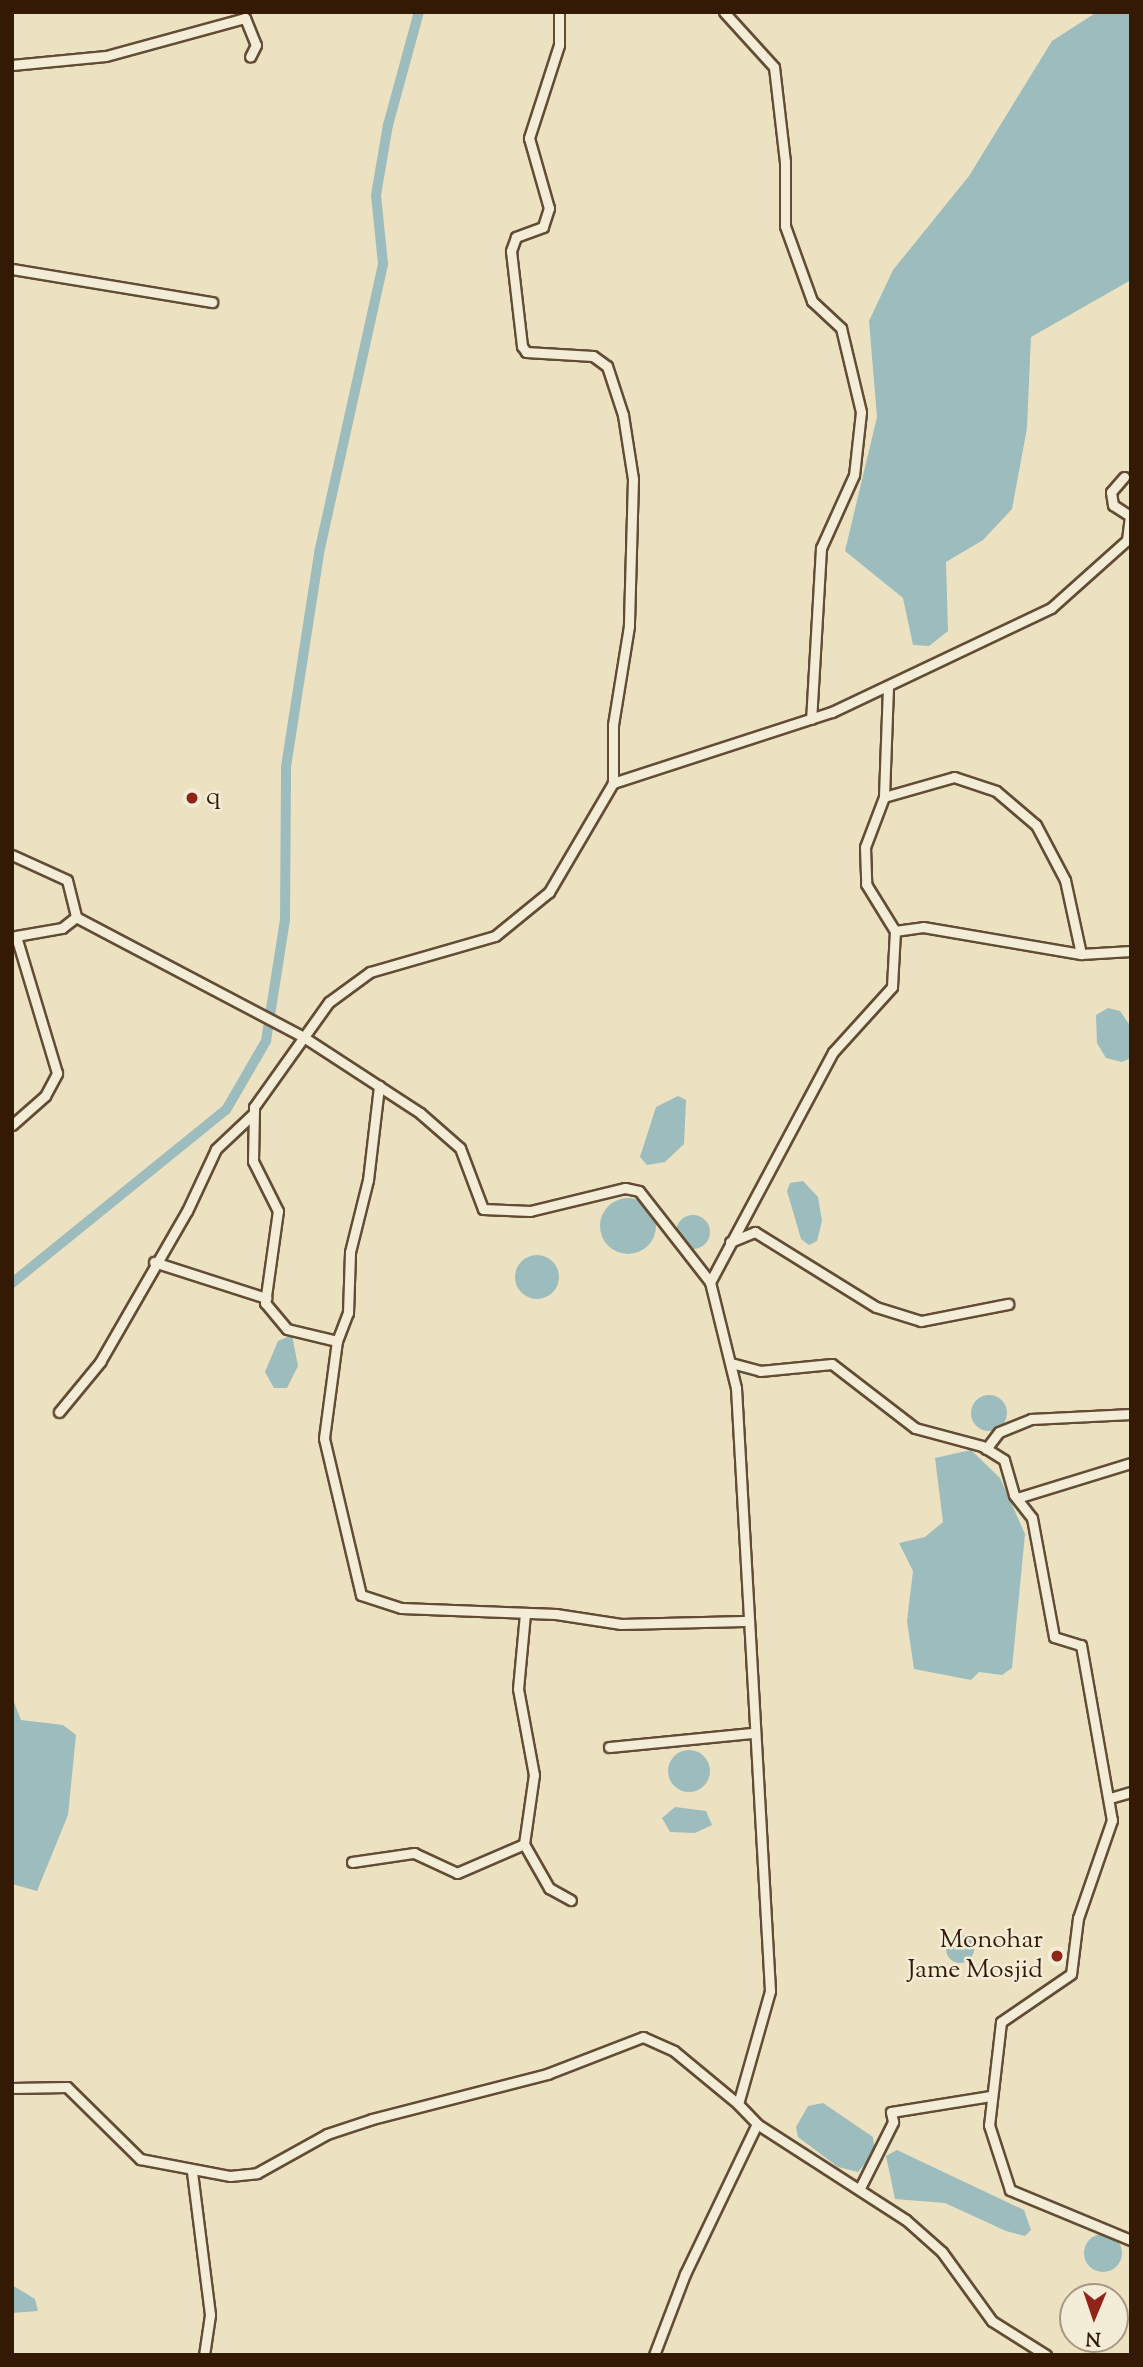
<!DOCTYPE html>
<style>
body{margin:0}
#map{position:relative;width:1143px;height:2367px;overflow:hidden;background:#ece2c2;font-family:"Sorts Mill Goudy",serif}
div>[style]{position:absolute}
.water>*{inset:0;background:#9cbcbd}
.round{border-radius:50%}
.canal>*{height:10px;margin:-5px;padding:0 5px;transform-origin:5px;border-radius:5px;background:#9cbcbd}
.roads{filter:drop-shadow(2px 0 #624c34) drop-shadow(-2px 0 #624c34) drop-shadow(0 2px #624c34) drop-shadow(0 -2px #624c34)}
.minor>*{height:9px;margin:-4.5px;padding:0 4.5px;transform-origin:4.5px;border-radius:4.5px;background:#f3ecd7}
.dots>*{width:19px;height:19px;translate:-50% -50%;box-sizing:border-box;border:4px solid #f3ecd7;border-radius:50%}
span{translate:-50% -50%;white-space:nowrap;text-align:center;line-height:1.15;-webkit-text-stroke:5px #f3ecd7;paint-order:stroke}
.poi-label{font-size:26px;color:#341a04}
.left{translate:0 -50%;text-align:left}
.right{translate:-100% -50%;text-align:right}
.frame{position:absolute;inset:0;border:14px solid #341a04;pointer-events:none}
.north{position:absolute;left:1059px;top:2283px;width:70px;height:70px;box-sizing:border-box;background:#f3ecd7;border:2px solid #a79883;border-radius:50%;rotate:182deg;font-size:19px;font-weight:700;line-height:28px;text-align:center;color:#341a04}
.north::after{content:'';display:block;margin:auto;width:24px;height:32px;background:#8f2418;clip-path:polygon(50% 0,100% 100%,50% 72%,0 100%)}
</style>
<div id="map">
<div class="water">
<div style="clip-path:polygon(1097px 12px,1131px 12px,1131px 280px,1031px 337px,1027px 428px,1012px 509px,983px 540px,946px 562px,948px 631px,929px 646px,913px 645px,903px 598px,845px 551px,877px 417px,869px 321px,893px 270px,969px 176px,1052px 41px)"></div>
<div style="clip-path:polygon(1108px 1008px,1120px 1011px,1131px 1027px,1131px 1058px,1122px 1062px,1106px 1058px,1097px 1043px,1096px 1015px)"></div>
<div style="clip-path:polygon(678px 1096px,686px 1100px,684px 1144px,665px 1162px,647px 1165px,640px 1157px,656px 1107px)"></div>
<div style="clip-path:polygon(803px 1181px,818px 1197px,822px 1221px,817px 1241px,809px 1245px,801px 1239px,787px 1191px,790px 1183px)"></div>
<div class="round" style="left:600px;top:1198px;width:56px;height:56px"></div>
<div class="round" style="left:676px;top:1215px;width:34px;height:34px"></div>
<div class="round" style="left:515px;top:1255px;width:44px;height:44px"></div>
<div style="clip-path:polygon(292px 1335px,298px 1366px,287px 1388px,274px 1388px,265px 1372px,278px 1341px)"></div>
<div class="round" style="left:971px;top:1395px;width:36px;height:36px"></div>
<div style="clip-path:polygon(971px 1450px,1000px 1478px,1025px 1534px,1012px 1668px,1002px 1675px,979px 1672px,971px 1680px,914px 1669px,907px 1621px,913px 1571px,899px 1543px,925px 1537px,943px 1522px,935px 1458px)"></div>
<div style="clip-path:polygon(12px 1697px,21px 1720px,63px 1725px,76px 1735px,68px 1815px,37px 1891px,12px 1884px)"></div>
<div class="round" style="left:668px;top:1750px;width:42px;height:42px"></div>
<div style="clip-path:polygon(675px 1807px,706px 1811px,712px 1825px,695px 1833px,670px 1832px,662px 1818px)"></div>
<div class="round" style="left:946px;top:1935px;width:28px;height:28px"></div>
<div style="clip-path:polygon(823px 2103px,873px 2137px,875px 2152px,858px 2172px,838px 2167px,798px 2137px,796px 2127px,808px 2106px)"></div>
<div style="clip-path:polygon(897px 2150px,1024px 2210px,1031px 2230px,1025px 2236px,1006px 2231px,945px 2203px,895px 2199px,886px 2156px)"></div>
<div class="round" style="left:1084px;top:2234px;width:38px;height:38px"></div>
<div style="clip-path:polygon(12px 2285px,35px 2299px,38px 2311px,12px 2313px)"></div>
</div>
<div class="canal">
<div style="left:12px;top:1283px;width:275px;rotate:-39deg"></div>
<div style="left:226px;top:1110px;width:80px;rotate:-59.9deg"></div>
<div style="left:266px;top:1041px;width:123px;rotate:-81.1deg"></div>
<div style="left:285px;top:919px;width:152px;rotate:-89.6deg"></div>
<div style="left:286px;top:767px;width:217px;rotate:-81.2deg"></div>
<div style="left:319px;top:553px;width:296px;rotate:-77.5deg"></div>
<div style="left:383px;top:264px;width:69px;rotate:-95.8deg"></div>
<div style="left:376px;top:195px;width:71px;rotate:-80.3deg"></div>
<div style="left:388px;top:125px;width:117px;rotate:-74.7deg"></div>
</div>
<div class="roads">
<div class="minor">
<div style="left:559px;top:12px;width:33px;rotate:90deg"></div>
<div style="left:559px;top:45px;width:98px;rotate:107.9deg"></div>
<div style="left:529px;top:138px;width:73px;rotate:74.1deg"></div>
<div style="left:549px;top:208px;width:20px;rotate:108deg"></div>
<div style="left:543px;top:227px;width:29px;rotate:160deg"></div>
<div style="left:516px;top:237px;width:15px;rotate:110deg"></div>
<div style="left:511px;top:251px;width:96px;rotate:83.4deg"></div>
<div style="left:522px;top:346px;width:7px;rotate:56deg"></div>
<div style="left:526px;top:352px;width:67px;rotate:3.4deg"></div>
<div style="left:593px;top:356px;width:17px;rotate:36deg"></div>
<div style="left:607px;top:366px;width:52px;rotate:71.9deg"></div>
<div style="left:623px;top:415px;width:65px;rotate:81.1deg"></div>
<div style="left:633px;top:479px;width:147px;rotate:91.6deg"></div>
<div style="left:629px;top:626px;width:100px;rotate:99.2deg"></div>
<div style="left:613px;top:725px;width:58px;rotate:90deg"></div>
<div style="left:724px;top:12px;width:74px;rotate:47.7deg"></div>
<div style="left:774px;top:67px;width:96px;rotate:83.4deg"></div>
<div style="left:785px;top:162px;width:64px;rotate:90deg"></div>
<div style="left:785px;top:226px;width:80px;rotate:70.2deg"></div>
<div style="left:812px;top:301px;width:40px;rotate:43deg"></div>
<div style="left:841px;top:328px;width:86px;rotate:76.6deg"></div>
<div style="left:861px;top:412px;width:63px;rotate:96.3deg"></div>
<div style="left:854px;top:475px;width:80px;rotate:114.3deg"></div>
<div style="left:821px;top:548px;width:171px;rotate:93.3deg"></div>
<div style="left:12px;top:65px;width:94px;rotate:-5.5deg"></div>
<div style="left:106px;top:56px;width:144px;rotate:-15.3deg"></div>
<div style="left:245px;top:18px;width:29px;rotate:68deg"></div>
<div style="left:256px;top:45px;width:13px;rotate:117deg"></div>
<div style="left:12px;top:269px;width:203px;rotate:9.4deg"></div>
<div style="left:888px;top:687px;width:110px;rotate:92.1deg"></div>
<div style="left:884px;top:797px;width:53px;rotate:110.8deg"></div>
<div style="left:865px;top:847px;width:37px;rotate:88deg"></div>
<div style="left:866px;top:884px;width:55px;rotate:58.3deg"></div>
<div style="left:884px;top:797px;width:73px;rotate:-15.9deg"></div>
<div style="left:954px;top:777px;width:44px;rotate:18.4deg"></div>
<div style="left:996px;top:791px;width:52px;rotate:40.4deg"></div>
<div style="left:1036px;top:825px;width:62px;rotate:62.2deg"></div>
<div style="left:1065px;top:880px;width:76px;rotate:77.8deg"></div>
<div style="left:12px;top:855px;width:60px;rotate:24.4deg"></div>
<div style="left:67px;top:880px;width:38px;rotate:76deg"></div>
<div style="left:76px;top:917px;width:255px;rotate:27.8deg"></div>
<div style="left:302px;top:1036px;width:141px;rotate:33.1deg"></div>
<div style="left:420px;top:1113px;width:53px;rotate:41.2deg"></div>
<div style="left:460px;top:1148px;width:65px;rotate:69.3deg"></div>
<div style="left:483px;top:1209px;width:47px;rotate:2.4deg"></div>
<div style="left:530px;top:1211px;width:98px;rotate:-13.6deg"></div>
<div style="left:625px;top:1188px;width:14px;rotate:12deg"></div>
<div style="left:639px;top:1191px;width:115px;rotate:52deg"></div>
<div style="left:895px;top:931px;width:56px;rotate:93.1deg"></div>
<div style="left:892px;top:987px;width:88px;rotate:132.2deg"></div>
<div style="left:833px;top:1052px;width:261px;rotate:118.1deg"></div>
<div style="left:710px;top:1282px;width:109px;rotate:76.2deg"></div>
<div style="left:736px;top:1388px;width:604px;rotate:86.77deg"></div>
<div style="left:770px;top:1991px;width:117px;rotate:105.8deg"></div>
<div style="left:738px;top:2104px;width:28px;rotate:46deg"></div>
<div style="left:757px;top:2124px;width:177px;rotate:32.8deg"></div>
<div style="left:906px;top:2220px;width:48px;rotate:41.6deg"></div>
<div style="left:942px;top:2252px;width:85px;rotate:54.1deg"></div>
<div style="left:992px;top:2321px;width:64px;rotate:32.2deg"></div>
<div style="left:895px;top:931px;width:28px;rotate:-8deg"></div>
<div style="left:923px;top:927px;width:160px;rotate:9.7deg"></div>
<div style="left:1081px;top:954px;width:50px;rotate:-3.4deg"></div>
<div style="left:12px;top:1125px;width:44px;rotate:-41.3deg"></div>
<div style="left:45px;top:1096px;width:26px;rotate:-62deg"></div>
<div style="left:57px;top:1073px;width:143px;rotate:-106.7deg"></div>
<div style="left:16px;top:936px;width:47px;rotate:-9.9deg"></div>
<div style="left:62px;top:928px;width:18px;rotate:-38deg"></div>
<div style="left:730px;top:1242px;width:27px;rotate:-22deg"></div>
<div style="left:755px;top:1232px;width:142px;rotate:31.8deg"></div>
<div style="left:876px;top:1307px;width:47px;rotate:17.3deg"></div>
<div style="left:921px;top:1321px;width:89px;rotate:-11.1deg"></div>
<div style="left:154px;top:1262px;width:118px;rotate:17.8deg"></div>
<div style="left:337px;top:1341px;width:30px;rotate:-69deg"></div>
<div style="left:348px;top:1313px;width:61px;rotate:-88.1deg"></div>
<div style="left:350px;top:1252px;width:74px;rotate:-76deg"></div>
<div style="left:368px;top:1180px;width:95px;rotate:-83.3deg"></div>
<div style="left:731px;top:1363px;width:30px;rotate:15deg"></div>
<div style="left:760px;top:1371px;width:72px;rotate:-5.6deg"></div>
<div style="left:832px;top:1364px;width:105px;rotate:37.6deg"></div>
<div style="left:915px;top:1428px;width:69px;rotate:15deg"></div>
<div style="left:982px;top:1446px;width:26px;rotate:32deg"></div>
<div style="left:1004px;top:1460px;width:36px;rotate:74deg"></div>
<div style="left:1014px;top:1495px;width:29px;rotate:52deg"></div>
<div style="left:1032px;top:1518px;width:121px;rotate:79.5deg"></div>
<div style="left:1054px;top:1637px;width:28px;rotate:17deg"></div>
<div style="left:1081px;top:1645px;width:178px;rotate:80deg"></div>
<div style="left:1112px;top:1820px;width:104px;rotate:109.1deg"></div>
<div style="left:1078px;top:1918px;width:56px;rotate:97.1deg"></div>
<div style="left:1071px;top:1974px;width:85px;rotate:145.6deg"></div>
<div style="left:1001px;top:2022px;width:104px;rotate:96.6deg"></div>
<div style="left:989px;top:2125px;width:68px;rotate:72.1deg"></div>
<div style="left:1010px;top:2190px;width:131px;rotate:22.5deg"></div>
<div style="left:59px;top:1412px;width:65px;rotate:-50.6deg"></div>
<div style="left:100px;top:1362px;width:174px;rotate:-60.1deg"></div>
<div style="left:187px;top:1211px;width:68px;rotate:-64.9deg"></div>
<div style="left:216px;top:1149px;width:51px;rotate:-43.4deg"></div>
<div style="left:986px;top:1449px;width:21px;rotate:-53deg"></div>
<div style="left:999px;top:1432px;width:35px;rotate:-22deg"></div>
<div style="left:1031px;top:1419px;width:100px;rotate:-2.9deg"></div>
<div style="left:1017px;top:1498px;width:119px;rotate:-17.1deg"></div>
<div style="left:744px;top:1621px;width:123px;rotate:178.6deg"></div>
<div style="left:621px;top:1624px;width:66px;rotate:-171.3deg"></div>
<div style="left:556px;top:1614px;width:155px;rotate:-177.8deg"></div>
<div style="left:401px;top:1608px;width:42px;rotate:-162deg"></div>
<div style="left:361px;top:1595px;width:161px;rotate:-103.3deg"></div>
<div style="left:324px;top:1438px;width:98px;rotate:-82.4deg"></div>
<div style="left:337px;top:1341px;width:51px;rotate:-166.5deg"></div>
<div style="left:287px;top:1329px;width:34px;rotate:-130deg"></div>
<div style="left:265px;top:1303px;width:93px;rotate:-82deg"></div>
<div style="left:278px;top:1211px;width:56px;rotate:-116.6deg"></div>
<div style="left:253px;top:1161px;width:54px;rotate:-88.9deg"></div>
<div style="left:254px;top:1107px;width:129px;rotate:-54.5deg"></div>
<div style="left:329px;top:1002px;width:51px;rotate:-36.2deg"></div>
<div style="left:370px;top:972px;width:130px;rotate:-16.1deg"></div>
<div style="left:495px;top:936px;width:70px;rotate:-39.2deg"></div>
<div style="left:549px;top:892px;width:126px;rotate:-59.6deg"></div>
<div style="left:613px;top:783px;width:230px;rotate:-18deg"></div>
<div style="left:832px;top:712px;width:242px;rotate:-25.4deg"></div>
<div style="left:1051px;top:608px;width:102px;rotate:-41.8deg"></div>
<div style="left:1127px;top:540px;width:24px;rotate:-83deg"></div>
<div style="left:1130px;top:516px;width:20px;rotate:-147deg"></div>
<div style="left:1113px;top:505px;width:13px;rotate:-99deg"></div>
<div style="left:1111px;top:492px;width:20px;rotate:-49deg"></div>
<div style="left:609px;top:1747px;width:144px;rotate:-5.6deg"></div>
<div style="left:1110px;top:1798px;width:22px;rotate:-16deg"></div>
<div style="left:524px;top:1844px;width:51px;rotate:60.4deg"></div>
<div style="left:549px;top:1888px;width:25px;rotate:29deg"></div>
<div style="left:352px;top:1862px;width:63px;rotate:-8.3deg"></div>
<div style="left:414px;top:1853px;width:47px;rotate:24.9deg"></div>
<div style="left:457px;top:1873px;width:73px;rotate:-23.4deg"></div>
<div style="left:524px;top:1844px;width:70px;rotate:-81.8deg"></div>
<div style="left:534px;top:1775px;width:87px;rotate:-100.5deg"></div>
<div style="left:518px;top:1689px;width:75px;rotate:-84.7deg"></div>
<div style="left:12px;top:2088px;width:55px;rotate:-1deg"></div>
<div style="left:67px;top:2087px;width:103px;rotate:44.6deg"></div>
<div style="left:140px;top:2159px;width:92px;rotate:10.7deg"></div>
<div style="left:230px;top:2176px;width:27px;rotate:-6deg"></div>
<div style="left:257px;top:2173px;width:80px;rotate:-29.1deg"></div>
<div style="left:327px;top:2134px;width:47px;rotate:-18.4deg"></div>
<div style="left:372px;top:2119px;width:181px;rotate:-14.4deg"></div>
<div style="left:547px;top:2074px;width:103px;rotate:-21.1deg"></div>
<div style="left:643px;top:2037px;width:34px;rotate:24deg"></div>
<div style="left:674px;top:2051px;width:83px;rotate:39.6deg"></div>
<div style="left:192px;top:2172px;width:144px;rotate:82.8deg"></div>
<div style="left:210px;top:2315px;width:40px;rotate:98.5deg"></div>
<div style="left:861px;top:2186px;width:72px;rotate:-63.4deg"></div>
<div style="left:893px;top:2122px;width:10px;rotate:-101deg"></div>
<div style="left:891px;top:2112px;width:101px;rotate:-9.1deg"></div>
<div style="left:654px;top:2355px;width:87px;rotate:-69.1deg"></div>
<div style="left:685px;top:2274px;width:166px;rotate:-64.4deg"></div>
</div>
</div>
<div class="dots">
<div style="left:192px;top:798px;background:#8f2418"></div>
<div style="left:1057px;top:1956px;background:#8f2418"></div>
</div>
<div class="poi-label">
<span class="left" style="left:206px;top:798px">q</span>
<span class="right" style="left:1043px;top:1956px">Monohar<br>Jame Mosjid</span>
</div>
<div class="frame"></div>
<div class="north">N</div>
</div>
